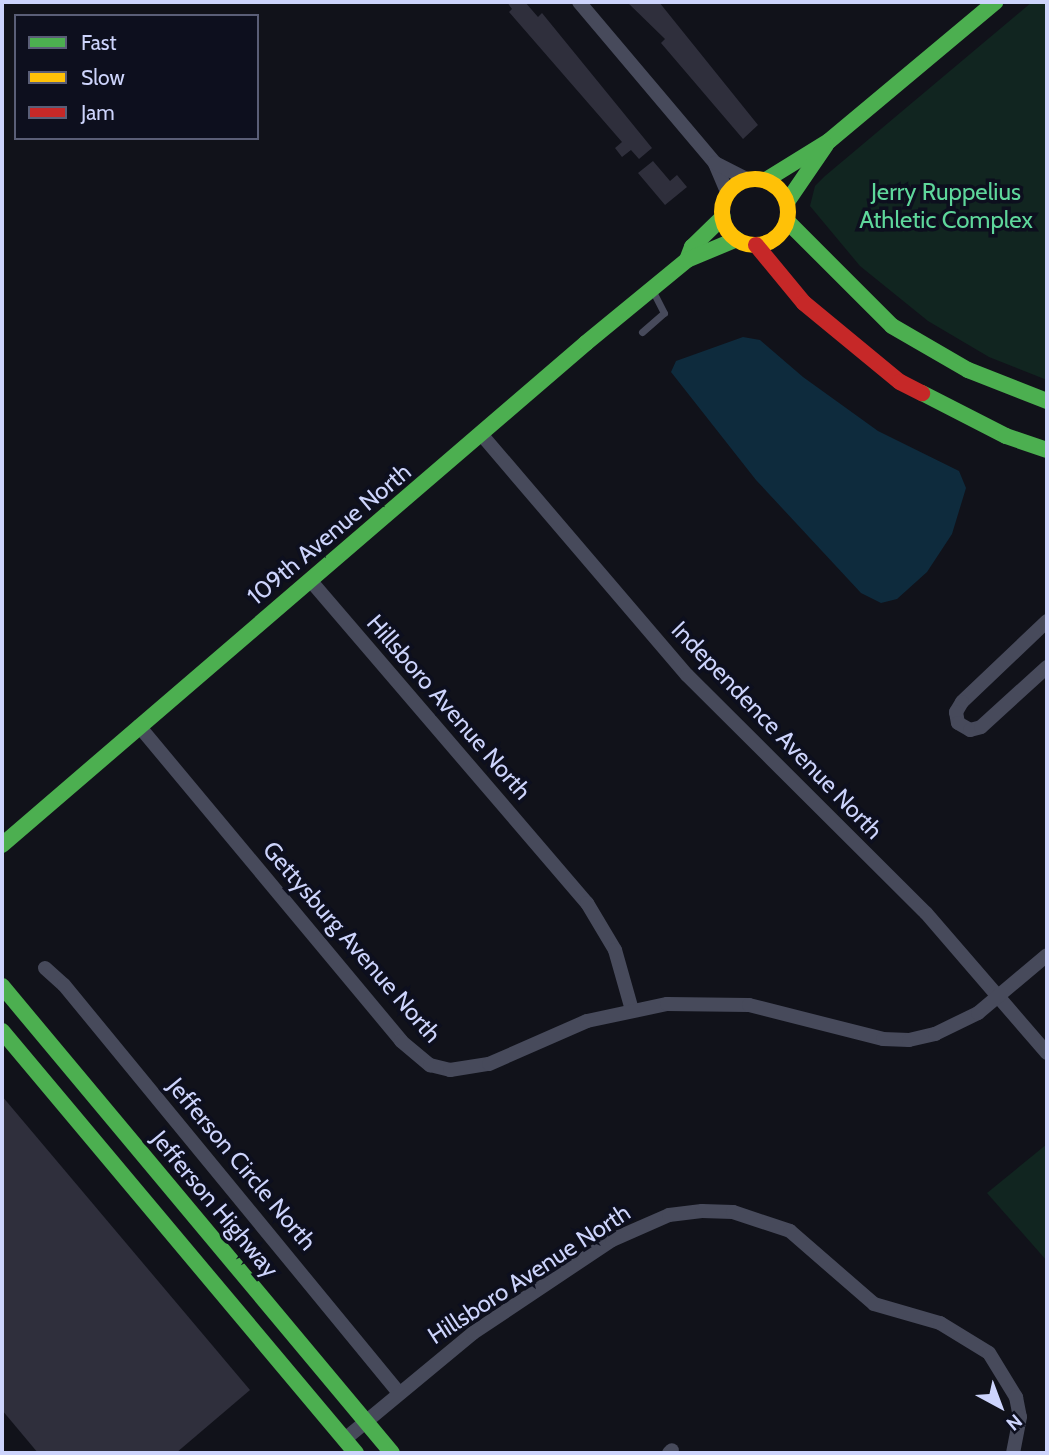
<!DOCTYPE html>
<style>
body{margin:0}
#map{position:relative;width:1049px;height:1455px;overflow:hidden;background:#11121a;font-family:Cabin,sans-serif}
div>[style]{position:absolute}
.green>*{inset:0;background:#112520}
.water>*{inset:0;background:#0e2b3d}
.building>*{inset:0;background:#2f2f3c}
.lane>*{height:7px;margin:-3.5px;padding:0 3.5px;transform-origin:3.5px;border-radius:3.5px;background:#474a5b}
.street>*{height:14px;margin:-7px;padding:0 7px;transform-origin:7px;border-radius:7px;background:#474a5b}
.fast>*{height:16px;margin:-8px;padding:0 8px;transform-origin:8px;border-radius:8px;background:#4caf50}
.slow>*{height:16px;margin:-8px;padding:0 8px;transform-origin:8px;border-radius:8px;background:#ffc107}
.slow>.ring{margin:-8px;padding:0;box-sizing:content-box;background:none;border:16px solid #ffc107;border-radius:50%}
.jam>*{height:16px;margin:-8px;padding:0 8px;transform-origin:8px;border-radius:8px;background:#c62828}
span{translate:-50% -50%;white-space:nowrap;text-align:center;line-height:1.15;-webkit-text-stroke:7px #0d0f1e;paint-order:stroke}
.park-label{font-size:24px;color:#5ed79b}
.street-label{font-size:24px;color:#cdd4fc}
.frame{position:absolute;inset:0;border:4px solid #cdd4fc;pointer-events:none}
.legend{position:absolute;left:14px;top:14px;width:245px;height:126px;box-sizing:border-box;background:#0d0f1e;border:2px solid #5a5e77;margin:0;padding:9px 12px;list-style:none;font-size:21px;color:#cdd4fc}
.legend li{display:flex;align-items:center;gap:14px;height:35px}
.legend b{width:35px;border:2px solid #5a5e77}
.north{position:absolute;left:965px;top:1371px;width:70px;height:70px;-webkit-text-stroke:5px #0d0f1e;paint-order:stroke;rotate:139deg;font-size:19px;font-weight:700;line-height:28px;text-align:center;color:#cdd4fc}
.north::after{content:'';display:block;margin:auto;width:24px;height:32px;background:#cdd4fc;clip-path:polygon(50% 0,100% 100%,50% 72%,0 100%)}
</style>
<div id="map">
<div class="green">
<div style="clip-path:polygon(1032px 2px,1047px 2px,1047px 380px,989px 357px,928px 321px,860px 266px,810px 206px,815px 186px,825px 176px)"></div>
<div style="clip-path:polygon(1047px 1144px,1047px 1261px,987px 1193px)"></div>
</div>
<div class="water">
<div style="clip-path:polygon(743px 337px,760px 340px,803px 377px,878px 431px,959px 471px,966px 488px,952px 534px,927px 572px,897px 599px,881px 603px,861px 593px,756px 480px,671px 372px,676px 361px)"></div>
</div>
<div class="building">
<div style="clip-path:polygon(507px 2px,525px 2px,538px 17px,542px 13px,652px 148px,639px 159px,631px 150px,622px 157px,615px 148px,622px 142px,509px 12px,512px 9px)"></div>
<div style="clip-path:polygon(627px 2px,659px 2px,758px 125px,743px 139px,661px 43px,665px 39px)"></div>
<div style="clip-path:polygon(653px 161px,670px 181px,677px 175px,687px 187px,665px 205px,638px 173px)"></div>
<div style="clip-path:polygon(2px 1096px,250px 1390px,176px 1453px,38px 1453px,2px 1410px)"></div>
</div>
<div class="lane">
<div style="left:642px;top:332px;width:29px;rotate:-41deg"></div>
<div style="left:664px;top:313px;width:25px;rotate:-117deg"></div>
</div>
<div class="street">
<div style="left:579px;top:2px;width:211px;rotate:49.8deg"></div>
<div style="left:728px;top:194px;width:34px;rotate:-113deg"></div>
<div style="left:715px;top:163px;width:38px;rotate:27deg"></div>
<div style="left:481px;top:434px;width:317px;rotate:49.5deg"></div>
<div style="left:687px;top:675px;width:337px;rotate:44.9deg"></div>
<div style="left:926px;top:913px;width:185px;rotate:49.2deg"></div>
<div style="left:310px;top:580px;width:426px;rotate:49.4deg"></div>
<div style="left:587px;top:903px;width:55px;rotate:59.2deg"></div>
<div style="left:615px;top:950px;width:62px;rotate:74.2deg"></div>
<div style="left:1047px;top:621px;width:117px;rotate:136.4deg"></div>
<div style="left:962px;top:702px;width:12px;rotate:121deg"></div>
<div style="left:956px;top:712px;width:11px;rotate:80deg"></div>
<div style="left:958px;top:723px;width:14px;rotate:30deg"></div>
<div style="left:970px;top:730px;width:11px;rotate:-15deg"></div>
<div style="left:981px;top:727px;width:89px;rotate:-42.3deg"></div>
<div style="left:139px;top:726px;width:410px;rotate:50.2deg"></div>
<div style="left:401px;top:1041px;width:38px;rotate:40deg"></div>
<div style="left:430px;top:1065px;width:21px;rotate:14deg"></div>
<div style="left:450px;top:1070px;width:39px;rotate:-9deg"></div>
<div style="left:489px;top:1064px;width:107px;rotate:-23.7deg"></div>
<div style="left:587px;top:1021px;width:82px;rotate:-12deg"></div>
<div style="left:667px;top:1004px;width:82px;rotate:0.7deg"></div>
<div style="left:749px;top:1005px;width:138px;rotate:14.2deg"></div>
<div style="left:883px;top:1039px;width:26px;rotate:2deg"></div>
<div style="left:909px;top:1040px;width:27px;rotate:-13deg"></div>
<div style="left:935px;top:1034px;width:48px;rotate:-26deg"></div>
<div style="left:978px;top:1013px;width:90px;rotate:-40deg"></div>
<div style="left:45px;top:968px;width:25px;rotate:42deg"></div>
<div style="left:64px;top:985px;width:528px;rotate:50.61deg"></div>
<div style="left:345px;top:1439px;width:166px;rotate:-39.6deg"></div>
<div style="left:473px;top:1333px;width:167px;rotate:-33.8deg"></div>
<div style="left:612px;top:1240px;width:62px;rotate:-23.7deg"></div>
<div style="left:669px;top:1215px;width:33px;rotate:-7deg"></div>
<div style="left:702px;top:1211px;width:31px;rotate:2deg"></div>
<div style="left:733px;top:1212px;width:60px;rotate:18.4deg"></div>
<div style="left:790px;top:1231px;width:111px;rotate:41deg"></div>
<div style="left:874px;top:1304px;width:69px;rotate:16.1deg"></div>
<div style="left:940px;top:1323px;width:57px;rotate:31.5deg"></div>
<div style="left:989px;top:1353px;width:52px;rotate:58.5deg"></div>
<div style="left:1016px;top:1397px;width:20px;rotate:79deg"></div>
<div style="left:1020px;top:1417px;width:37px;rotate:101deg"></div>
<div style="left:669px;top:1453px;width:4px;rotate:-45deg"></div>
</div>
<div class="fast">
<div style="left:766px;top:180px;width:74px;rotate:-31.8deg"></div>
<div style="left:829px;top:141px;width:217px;rotate:-39.9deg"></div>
<div style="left:787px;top:202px;width:69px;rotate:-55.6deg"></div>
<div style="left:787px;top:221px;width:148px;rotate:45deg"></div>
<div style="left:892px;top:326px;width:88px;rotate:30.1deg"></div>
<div style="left:968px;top:370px;width:85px;rotate:21.4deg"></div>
<div style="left:687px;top:260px;width:14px;rotate:-69deg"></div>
<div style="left:692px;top:247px;width:43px;rotate:-44.1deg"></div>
<div style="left:922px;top:393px;width:94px;rotate:27.1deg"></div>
<div style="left:1006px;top:436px;width:43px;rotate:18.9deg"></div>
<div style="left:2px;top:845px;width:770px;rotate:-40.68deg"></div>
<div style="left:586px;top:343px;width:131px;rotate:-39.4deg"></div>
<div style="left:687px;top:260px;width:54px;rotate:-22.8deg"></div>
<div style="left:2px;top:986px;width:608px;rotate:50.13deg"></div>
<div style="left:2px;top:1031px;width:551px;rotate:50.01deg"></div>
</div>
<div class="slow">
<div class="ring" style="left:722px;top:179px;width:50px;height:50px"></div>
</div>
<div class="jam">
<div style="left:756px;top:245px;width:75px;rotate:50.4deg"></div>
<div style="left:804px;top:303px;width:124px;rotate:39.5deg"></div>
<div style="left:900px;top:382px;width:25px;rotate:27deg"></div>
</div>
<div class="park-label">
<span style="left:946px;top:206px">Jerry Ruppelius<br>Athletic Complex</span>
</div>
<div class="street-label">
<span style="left:329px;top:534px;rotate:-40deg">109th Avenue North</span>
<span style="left:449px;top:707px;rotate:49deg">Hillsboro Avenue North</span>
<span style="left:777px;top:730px;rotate:46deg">Independence Avenue North</span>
<span style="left:352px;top:942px;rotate:49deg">Gettysburg Avenue North</span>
<span style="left:242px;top:1164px;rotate:50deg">Jefferson Circle North</span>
<span style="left:215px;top:1204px;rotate:50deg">Jefferson Highway</span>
<span style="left:529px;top:1274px;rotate:-33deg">Hillsboro Avenue North</span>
</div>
<div class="frame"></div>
<ul class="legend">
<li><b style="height:9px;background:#4caf50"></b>Fast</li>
<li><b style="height:9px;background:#ffc107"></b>Slow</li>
<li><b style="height:9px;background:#c62828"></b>Jam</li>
</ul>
<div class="north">N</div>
</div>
